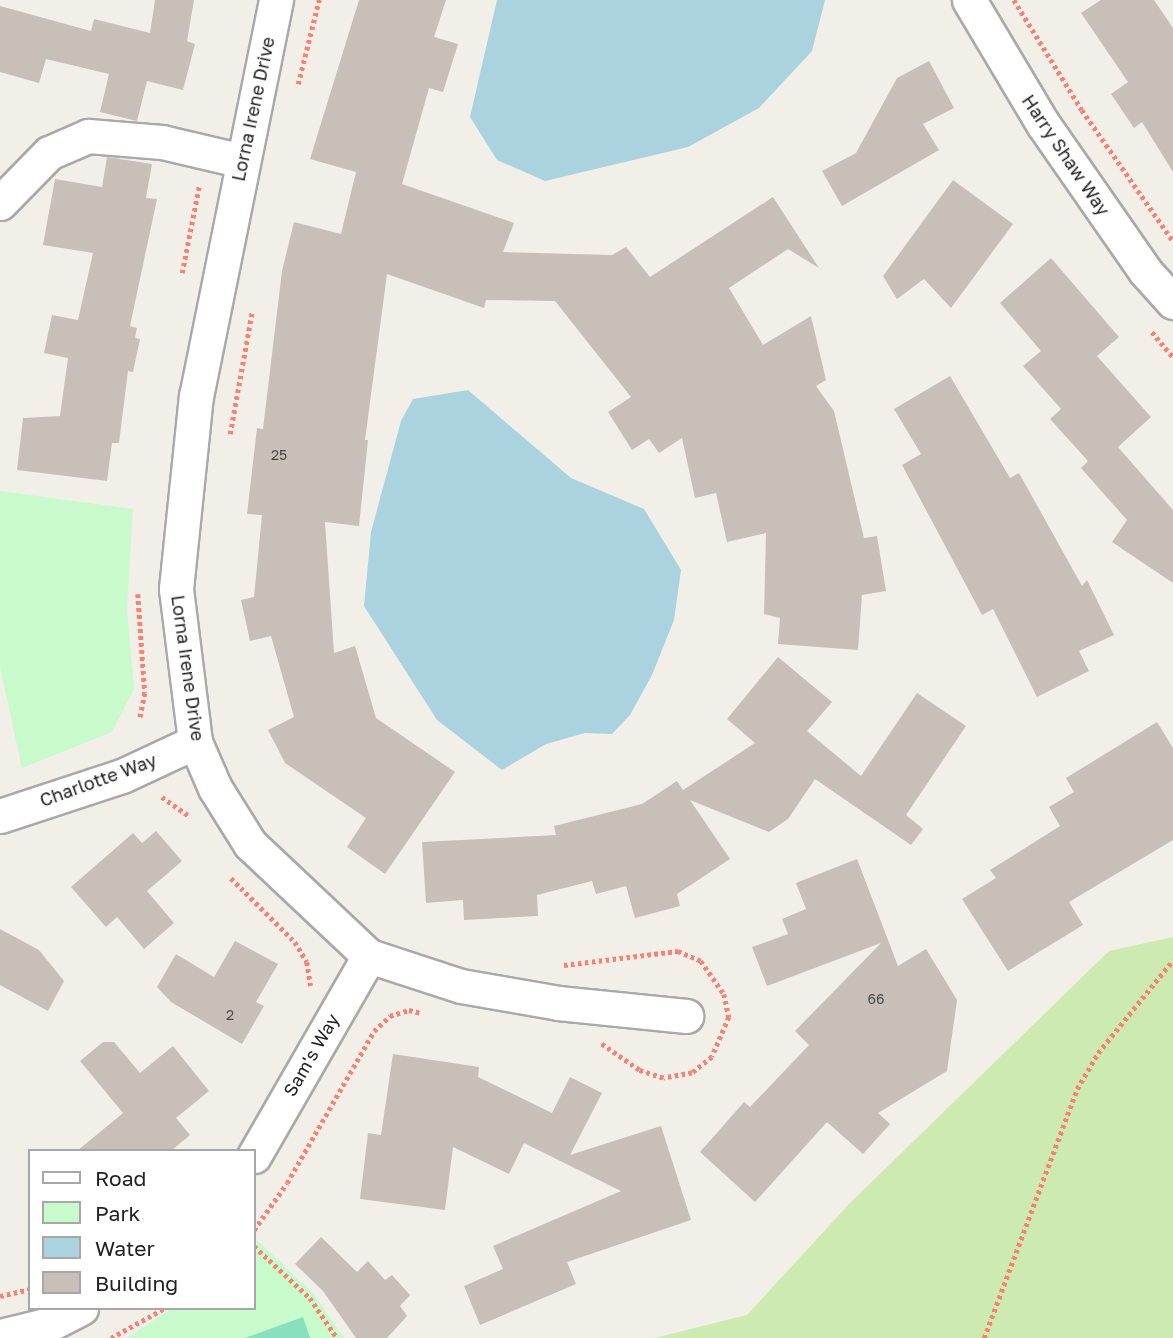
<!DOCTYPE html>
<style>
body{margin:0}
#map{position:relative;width:1173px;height:1338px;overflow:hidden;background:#f2efe9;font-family:"Golos Text",sans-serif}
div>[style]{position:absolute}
.grass>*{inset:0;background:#cdebb0}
.park>*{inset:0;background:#c8facc}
.pitch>*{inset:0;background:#88e0be}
.water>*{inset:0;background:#aad3df}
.building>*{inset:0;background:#c7bfb8}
.path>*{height:4.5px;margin-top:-2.25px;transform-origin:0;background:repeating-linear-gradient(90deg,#fa8072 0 3.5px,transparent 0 7px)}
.roads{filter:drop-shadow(2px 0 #a9a9a9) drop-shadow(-2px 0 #a9a9a9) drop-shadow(0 2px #a9a9a9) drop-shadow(0 -2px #a9a9a9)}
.minor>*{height:33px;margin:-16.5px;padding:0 16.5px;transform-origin:16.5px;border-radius:16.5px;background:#fff}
span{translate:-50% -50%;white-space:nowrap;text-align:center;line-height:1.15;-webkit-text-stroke:5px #fff;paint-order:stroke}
.number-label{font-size:14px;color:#4b4948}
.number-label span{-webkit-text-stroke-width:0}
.street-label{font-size:18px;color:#222}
.legend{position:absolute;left:28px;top:1149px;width:228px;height:161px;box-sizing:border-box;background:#fff;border:2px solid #a7a7a7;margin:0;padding:9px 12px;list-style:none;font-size:21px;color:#222}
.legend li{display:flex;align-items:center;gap:14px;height:35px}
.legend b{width:35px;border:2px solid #a7a7a7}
</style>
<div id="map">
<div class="grass">
<div style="clip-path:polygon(1173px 937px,1173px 1338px,655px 1338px,747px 1315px,850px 1203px,1109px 951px)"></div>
</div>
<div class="park">
<div style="clip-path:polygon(0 491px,133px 509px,127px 607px,134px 689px,112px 732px,22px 768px,0 667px)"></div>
<div style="clip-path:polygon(257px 1240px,314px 1294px,344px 1338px,127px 1338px,172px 1308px,254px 1308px)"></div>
</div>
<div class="pitch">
<div style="clip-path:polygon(303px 1317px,310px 1338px,245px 1338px)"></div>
</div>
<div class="water">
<div style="clip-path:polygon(497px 0,825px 0,812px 51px,759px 108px,688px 147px,545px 181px,497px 160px,470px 117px)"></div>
<div style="clip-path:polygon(468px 390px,571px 478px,644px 509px,681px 570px,674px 620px,652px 675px,630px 715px,612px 734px,585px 733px,546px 744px,502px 770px,437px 720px,364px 606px,371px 532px,401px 421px,413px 399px)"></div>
</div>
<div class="building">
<div style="clip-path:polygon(155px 0,194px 0,187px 41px,195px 44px,183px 90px,147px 81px,137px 121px,100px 112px,109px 74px,46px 59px,39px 83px,0 72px,0 6px,91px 31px,94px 19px,150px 33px)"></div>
<div style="clip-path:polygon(359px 0,446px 0,434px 37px,458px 44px,443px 92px,429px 88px,402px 184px,514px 223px,503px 252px,612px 255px,626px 247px,650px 277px,773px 197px,819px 268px,788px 249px,729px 288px,763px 345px,811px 316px,826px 380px,816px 386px,834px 411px,864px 538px,877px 536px,886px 591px,862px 595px,858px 650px,778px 644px,780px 618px,764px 614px,766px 533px,727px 542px,716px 493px,695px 498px,682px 438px,659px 453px,649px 439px,632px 450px,608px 412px,631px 397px,555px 301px,486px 300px,484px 308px,387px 274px,365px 440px,368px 440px,359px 526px,325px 522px,334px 653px,355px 646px,376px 718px,455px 772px,385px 874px,347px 847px,366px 818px,285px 763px,268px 730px,294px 717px,271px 636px,250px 641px,241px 600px,254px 597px,262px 515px,247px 514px,257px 428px,263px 429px,282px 271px,294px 222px,341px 234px,356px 172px,310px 159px)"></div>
<div style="clip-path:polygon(1101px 0,1154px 0,1173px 28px,1173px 172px,1142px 122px,1134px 128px,1111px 94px,1128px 82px,1081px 13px)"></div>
<div style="clip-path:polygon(929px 61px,954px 108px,923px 124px,939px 150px,842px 206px,822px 171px,856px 153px,897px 78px)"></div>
<div style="clip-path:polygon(107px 157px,152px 164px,146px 198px,157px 199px,130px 326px,137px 328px,135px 338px,140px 339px,133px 372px,128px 371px,119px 443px,112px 443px,107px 481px,17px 470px,23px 418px,60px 416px,68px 358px,44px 353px,52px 315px,78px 320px,93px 253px,43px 245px,55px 179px,102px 187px)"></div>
<div style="clip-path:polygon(953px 180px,1013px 224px,951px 308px,924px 279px,897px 299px,883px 276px)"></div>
<div style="clip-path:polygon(1051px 258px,1119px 337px,1097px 356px,1151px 417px,1118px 447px,1173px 510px,1173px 583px,1112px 542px,1127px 520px,1081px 468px,1088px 461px,1050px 419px,1061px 409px,1023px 366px,1041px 351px,1000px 303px)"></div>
<div style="clip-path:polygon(950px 376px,1010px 478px,1019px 473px,1082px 586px,1087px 580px,1114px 635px,1079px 651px,1089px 671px,1037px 697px,993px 609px,982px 615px,902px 465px,921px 454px,894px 409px)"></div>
<div style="clip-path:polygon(778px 657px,832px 702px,807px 731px,861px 776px,917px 693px,966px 726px,906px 815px,923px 829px,911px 845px,815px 779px,788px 819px,769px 832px,690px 800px,730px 859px,677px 894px,680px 906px,635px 918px,626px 886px,596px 894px,592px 881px,537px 895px,538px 916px,464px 920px,463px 900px,426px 903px,422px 842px,556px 835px,554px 826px,642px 804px,677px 781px,683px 790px,755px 743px,727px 719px)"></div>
<div style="clip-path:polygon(1157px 722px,1173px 748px,1173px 840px,1069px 902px,1083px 925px,1008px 971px,962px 899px,996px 878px,990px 870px,1060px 826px,1049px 807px,1074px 792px,1066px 778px)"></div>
<div style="clip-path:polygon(156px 831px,182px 861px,147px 891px,174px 923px,144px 949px,117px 917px,106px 927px,71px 887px,133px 833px,142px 843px)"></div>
<div style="clip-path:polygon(857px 859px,898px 966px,926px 949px,957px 1000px,947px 1071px,878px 1113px,890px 1124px,863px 1154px,827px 1122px,755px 1202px,700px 1152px,744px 1102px,750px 1107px,809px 1045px,795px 1031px,881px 943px,767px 986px,752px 947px,788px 934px,782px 919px,806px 909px,796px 883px)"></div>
<div style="clip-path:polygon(0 929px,39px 950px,64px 981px,48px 1011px,0 985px)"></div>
<div style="clip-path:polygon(235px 941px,278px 964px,256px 1002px,264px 1006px,242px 1044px,171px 1002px,157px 987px,176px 954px,214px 977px)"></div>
<div style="clip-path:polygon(103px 1042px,114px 1042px,140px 1073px,173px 1046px,209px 1091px,176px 1118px,190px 1135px,171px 1151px,77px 1151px,123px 1113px,80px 1061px)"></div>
<div style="clip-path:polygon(393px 1054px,479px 1067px,478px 1077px,552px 1113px,570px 1077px,602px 1093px,570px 1155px,661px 1126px,691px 1220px,567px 1262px,576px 1284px,480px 1325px,464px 1286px,503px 1269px,493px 1246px,621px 1191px,524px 1143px,509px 1174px,453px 1147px,445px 1210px,360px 1199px,368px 1133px,381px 1135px)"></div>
<div style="clip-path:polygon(321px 1237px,357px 1272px,368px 1261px,385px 1280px,392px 1275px,410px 1295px,400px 1306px,407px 1316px,387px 1338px,356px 1338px,323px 1291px,295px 1264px)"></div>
</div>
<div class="path">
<div style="left:1014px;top:0;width:129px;rotate:58.3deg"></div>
<div style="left:1082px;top:110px;width:160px;rotate:55.2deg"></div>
<div style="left:298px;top:84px;width:87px;rotate:-76deg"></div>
<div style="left:182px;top:273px;width:89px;rotate:-78.9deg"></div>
<div style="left:1152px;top:332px;width:33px;rotate:50deg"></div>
<div style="left:230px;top:434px;width:124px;rotate:-79.8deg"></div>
<div style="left:138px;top:594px;width:99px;rotate:86deg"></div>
<div style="left:145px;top:693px;width:25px;rotate:101deg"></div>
<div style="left:162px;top:797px;width:33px;rotate:35deg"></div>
<div style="left:231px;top:878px;width:91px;rotate:45deg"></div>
<div style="left:295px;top:942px;width:23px;rotate:59deg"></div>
<div style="left:307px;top:962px;width:24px;rotate:81deg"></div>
<div style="left:564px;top:965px;width:115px;rotate:-7deg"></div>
<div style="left:678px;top:951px;width:25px;rotate:23deg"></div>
<div style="left:701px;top:961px;width:40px;rotate:55.1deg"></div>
<div style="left:724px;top:994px;width:24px;rotate:78deg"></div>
<div style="left:729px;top:1017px;width:43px;rotate:113deg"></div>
<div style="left:712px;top:1057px;width:26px;rotate:141deg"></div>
<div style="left:692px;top:1073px;width:29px;rotate:170deg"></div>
<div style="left:663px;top:1078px;width:25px;rotate:-162deg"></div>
<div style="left:639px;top:1070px;width:47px;rotate:-145.3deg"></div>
<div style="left:254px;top:1230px;width:57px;rotate:-54.9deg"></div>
<div style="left:287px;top:1183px;width:175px;rotate:-60.2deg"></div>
<div style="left:374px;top:1031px;width:22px;rotate:-43deg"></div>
<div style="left:390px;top:1016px;width:20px;rotate:-18deg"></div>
<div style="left:409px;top:1010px;width:12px;rotate:14deg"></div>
<div style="left:254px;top:1246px;width:76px;rotate:42.9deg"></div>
<div style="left:310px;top:1298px;width:48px;rotate:56deg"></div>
<div style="left:0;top:1296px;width:31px;rotate:-13deg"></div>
<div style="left:111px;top:1338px;width:62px;rotate:-29.1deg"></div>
<div style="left:984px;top:1338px;width:266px;rotate:-69.5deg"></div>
<div style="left:1077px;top:1089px;width:42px;rotate:-59.7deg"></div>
<div style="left:1098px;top:1053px;width:119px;rotate:-51.1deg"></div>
</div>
<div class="roads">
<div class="minor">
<div style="left:276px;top:0;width:403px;rotate:101.4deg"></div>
<div style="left:196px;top:395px;width:195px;rotate:95.9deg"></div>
<div style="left:176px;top:589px;width:154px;rotate:82.9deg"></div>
<div style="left:195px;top:742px;width:50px;rotate:66.5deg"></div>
<div style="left:215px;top:788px;width:66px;rotate:58deg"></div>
<div style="left:250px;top:844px;width:163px;rotate:43.3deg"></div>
<div style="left:369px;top:956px;width:97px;rotate:18.1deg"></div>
<div style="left:461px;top:986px;width:98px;rotate:9.9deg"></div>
<div style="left:558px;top:1003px;width:129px;rotate:5.8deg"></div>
<div style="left:969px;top:0;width:144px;rotate:59.2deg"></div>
<div style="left:1043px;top:124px;width:179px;rotate:55.2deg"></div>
<div style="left:1145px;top:271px;width:42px;rotate:47.9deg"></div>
<div style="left:0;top:203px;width:70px;rotate:-45.6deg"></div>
<div style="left:49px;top:153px;width:43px;rotate:-23.6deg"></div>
<div style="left:88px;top:136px;width:74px;rotate:4.6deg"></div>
<div style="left:162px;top:142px;width:83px;rotate:13.2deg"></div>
<div style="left:0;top:816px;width:128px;rotate:-18.2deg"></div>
<div style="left:122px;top:776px;width:81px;rotate:-25deg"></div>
<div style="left:254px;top:1156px;width:231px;rotate:-60.1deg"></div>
<div style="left:0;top:1336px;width:51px;rotate:-13.5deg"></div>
<div style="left:50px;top:1324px;width:35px;rotate:-27deg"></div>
</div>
</div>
<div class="number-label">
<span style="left:279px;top:455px">25</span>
<span style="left:876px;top:999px">66</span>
<span style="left:230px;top:1015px">2</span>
</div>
<div class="street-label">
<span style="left:253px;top:109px;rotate:-78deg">Lorna Irene Drive</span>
<span style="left:1066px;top:155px;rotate:56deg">Harry Shaw Way</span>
<span style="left:188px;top:668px;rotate:82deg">Lorna Irene Drive</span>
<span style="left:98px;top:780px;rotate:-20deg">Charlotte Way</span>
<span style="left:311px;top:1055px;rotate:-60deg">Sam's Way</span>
</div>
<ul class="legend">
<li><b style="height:9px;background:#fff"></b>Road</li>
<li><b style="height:19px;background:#c8facc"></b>Park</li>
<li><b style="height:19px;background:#aad3df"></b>Water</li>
<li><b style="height:19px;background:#c7bfb8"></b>Building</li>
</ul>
</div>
